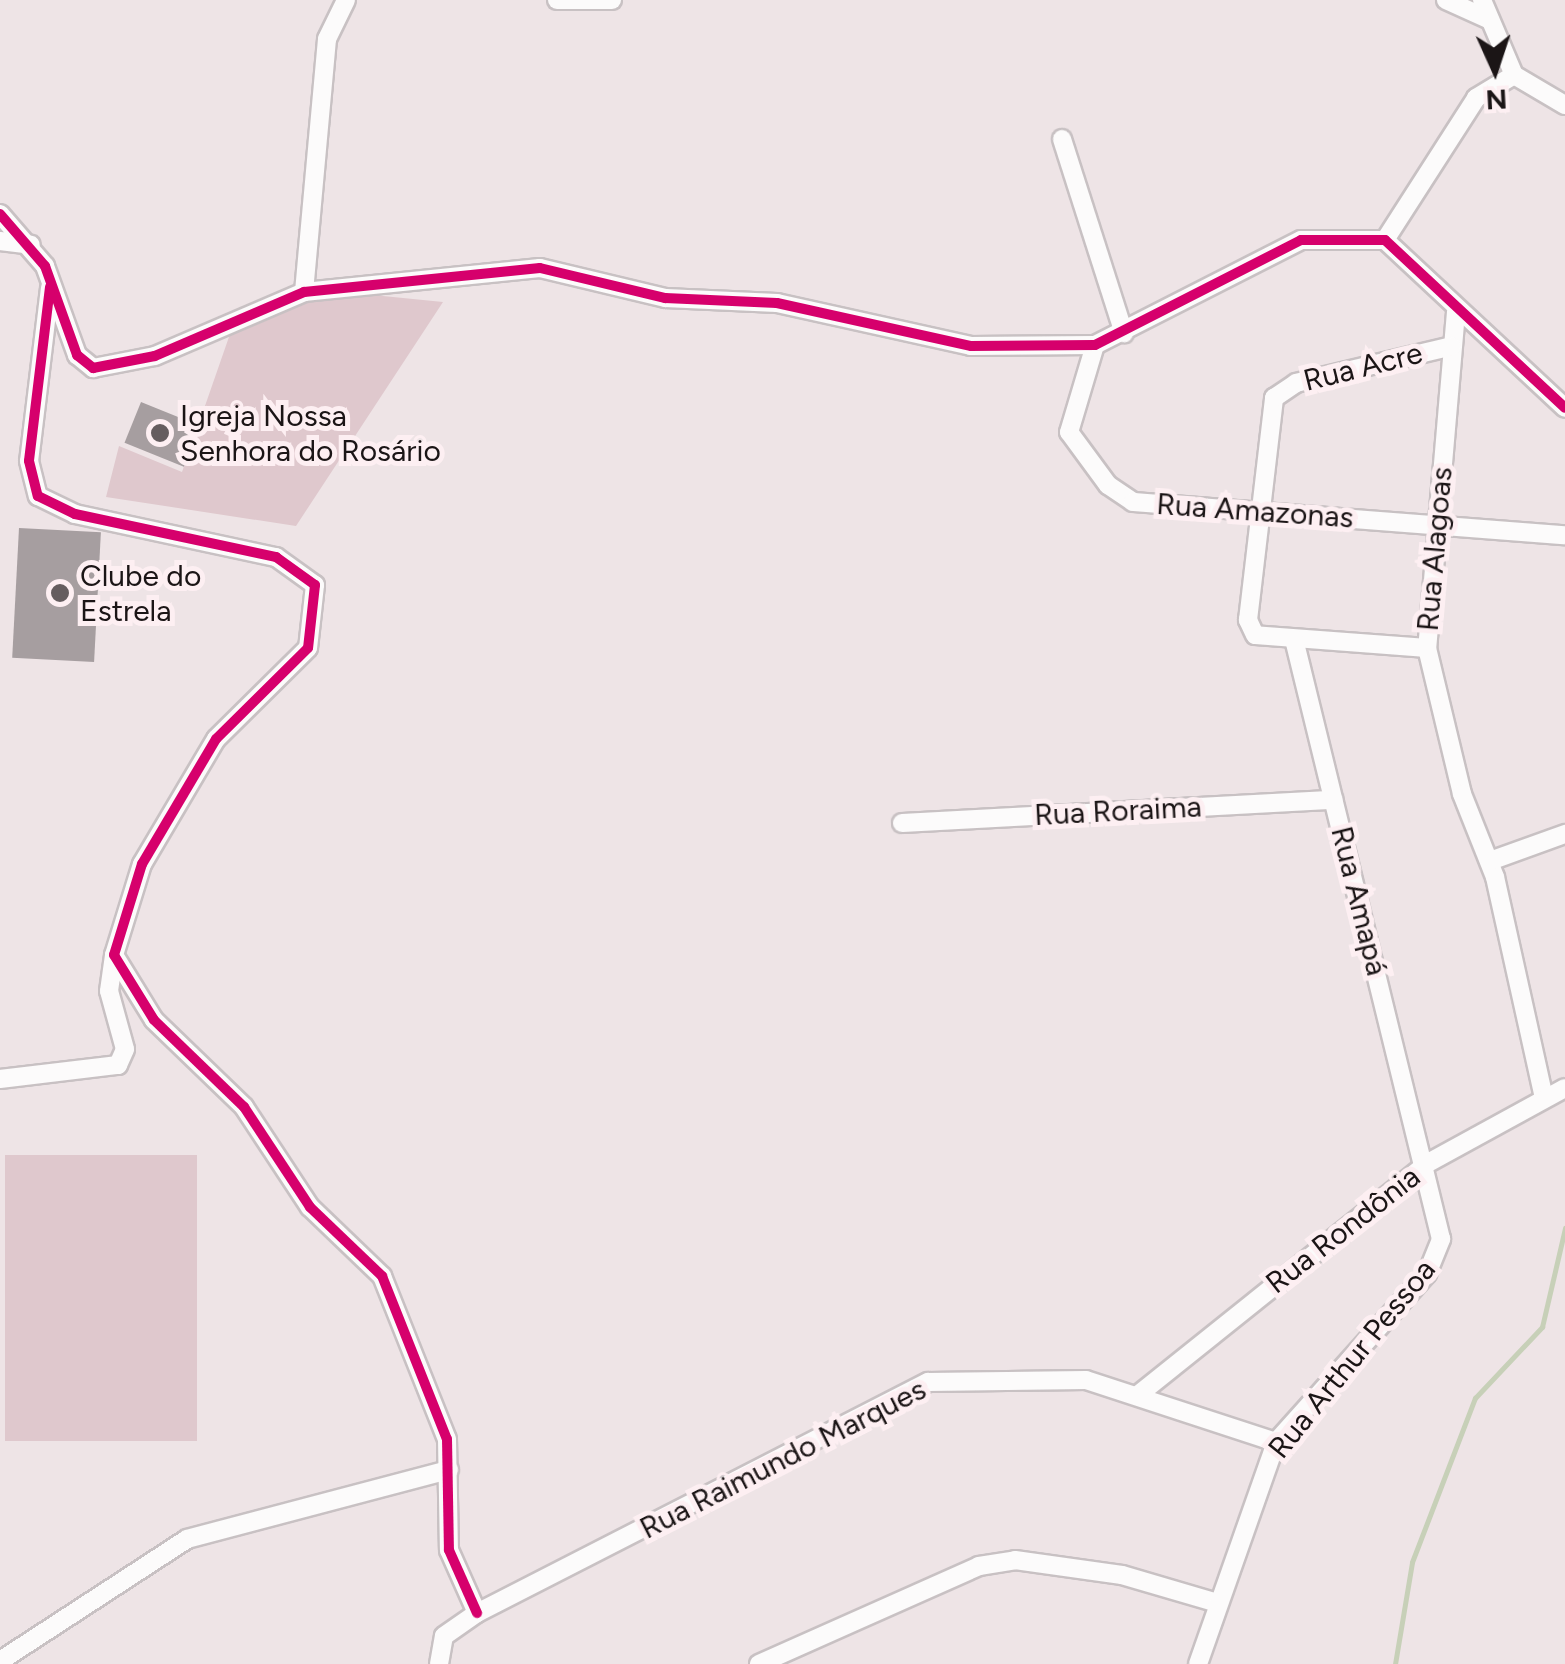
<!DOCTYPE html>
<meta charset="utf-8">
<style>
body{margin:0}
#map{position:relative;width:1565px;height:1664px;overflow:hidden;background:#eee4e6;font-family:Figtree,sans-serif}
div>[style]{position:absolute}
.green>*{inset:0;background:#dfc8cd;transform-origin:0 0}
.stream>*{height:5px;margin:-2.5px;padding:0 2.5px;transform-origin:2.5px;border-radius:2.5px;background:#c7d0b8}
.building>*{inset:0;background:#a69ea0;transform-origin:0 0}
.roads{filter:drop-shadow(2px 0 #c8c1c3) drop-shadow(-2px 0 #c8c1c3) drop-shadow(0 2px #c8c1c3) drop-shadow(0 -2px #c8c1c3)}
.minor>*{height:18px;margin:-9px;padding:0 9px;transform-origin:9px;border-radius:9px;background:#fcfbfb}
.cycleway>*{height:10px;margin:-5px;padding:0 5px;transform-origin:5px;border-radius:5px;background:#d6006c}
.dots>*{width:28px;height:28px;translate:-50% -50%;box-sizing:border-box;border:5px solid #fdeff2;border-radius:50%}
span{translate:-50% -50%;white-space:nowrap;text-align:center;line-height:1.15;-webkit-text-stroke:10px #fdeff2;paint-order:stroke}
.street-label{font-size:30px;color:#1b1516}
.poi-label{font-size:30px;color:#1b1516}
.left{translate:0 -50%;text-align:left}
.north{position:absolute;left:1445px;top:20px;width:100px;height:100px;-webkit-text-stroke:8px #fdeff2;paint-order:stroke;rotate:177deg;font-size:28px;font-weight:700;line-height:40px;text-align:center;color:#1b1516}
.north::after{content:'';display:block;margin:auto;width:35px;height:45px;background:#1b1516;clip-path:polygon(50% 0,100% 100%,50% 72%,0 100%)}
</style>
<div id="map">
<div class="green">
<div style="clip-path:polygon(323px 290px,443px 302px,296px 526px,106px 497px,119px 446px,182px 472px,230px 334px)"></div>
<div style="left:197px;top:1155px;width:286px;height:192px;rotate:90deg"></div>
</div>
<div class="stream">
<div style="left:1395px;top:1664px;width:103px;rotate:-80.5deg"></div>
<div style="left:1412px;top:1562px;width:176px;rotate:-69deg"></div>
<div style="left:1475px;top:1398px;width:98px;rotate:-46.7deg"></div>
<div style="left:1542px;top:1327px;width:102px;rotate:-76.9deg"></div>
</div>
<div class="building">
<div style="left:141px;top:402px;width:64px;height:44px;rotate:22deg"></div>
<div style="left:19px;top:528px;width:82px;height:130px;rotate:3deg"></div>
</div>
<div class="roads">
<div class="minor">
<div style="left:557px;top:0;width:55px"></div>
<div style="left:1446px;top:0;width:48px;rotate:24.4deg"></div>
<div style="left:1482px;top:0;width:82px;rotate:66.9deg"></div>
<div style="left:1514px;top:75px;width:59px;rotate:30.5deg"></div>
<div style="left:1062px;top:139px;width:204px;rotate:72.3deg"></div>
<div style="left:0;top:214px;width:69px;rotate:49.1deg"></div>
<div style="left:45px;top:266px;width:95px;rotate:70.2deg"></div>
<div style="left:77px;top:355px;width:21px;rotate:39deg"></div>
<div style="left:93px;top:368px;width:63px;rotate:-11deg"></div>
<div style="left:155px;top:356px;width:162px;rotate:-23.2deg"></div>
<div style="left:304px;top:292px;width:237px;rotate:-5.8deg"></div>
<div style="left:540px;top:268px;width:129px;rotate:13.5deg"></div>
<div style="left:665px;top:298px;width:112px;rotate:2.6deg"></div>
<div style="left:777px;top:303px;width:199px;rotate:12.5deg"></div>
<div style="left:971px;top:346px;width:124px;rotate:-0.5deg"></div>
<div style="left:1095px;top:345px;width:231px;rotate:-27deg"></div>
<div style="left:1301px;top:240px;width:84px"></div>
<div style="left:1385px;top:240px;width:246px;rotate:43deg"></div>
<div style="left:1385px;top:240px;width:169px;rotate:-57.3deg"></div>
<div style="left:1476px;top:98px;width:44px;rotate:-31.2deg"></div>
<div style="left:0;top:241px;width:31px;rotate:7deg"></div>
<div style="left:50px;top:288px;width:174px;rotate:96.9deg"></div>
<div style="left:29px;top:461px;width:36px;rotate:76deg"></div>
<div style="left:38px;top:496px;width:41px;rotate:25.9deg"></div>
<div style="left:75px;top:514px;width:206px;rotate:12.1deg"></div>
<div style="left:276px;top:557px;width:48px;rotate:35.7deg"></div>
<div style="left:315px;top:585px;width:63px;rotate:96.3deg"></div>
<div style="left:308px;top:648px;width:129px;rotate:135.3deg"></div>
<div style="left:216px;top:739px;width:145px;rotate:120.6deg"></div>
<div style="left:142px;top:864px;width:95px;rotate:107.1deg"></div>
<div style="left:114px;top:955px;width:76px;rotate:58.4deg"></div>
<div style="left:154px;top:1020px;width:125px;rotate:44deg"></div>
<div style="left:244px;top:1107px;width:120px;rotate:56.6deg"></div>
<div style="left:310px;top:1207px;width:100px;rotate:43.8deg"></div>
<div style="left:382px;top:1276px;width:175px;rotate:68.3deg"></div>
<div style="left:447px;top:1439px;width:111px;rotate:89deg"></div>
<div style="left:449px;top:1550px;width:69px;rotate:66deg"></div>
<div style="left:304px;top:292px;width:254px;rotate:-84.8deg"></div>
<div style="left:327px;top:39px;width:43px;rotate:-64deg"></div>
<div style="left:1456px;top:312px;width:337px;rotate:94.9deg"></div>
<div style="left:1427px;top:648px;width:150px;rotate:76.5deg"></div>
<div style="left:1462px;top:794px;width:89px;rotate:68.3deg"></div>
<div style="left:1495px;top:877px;width:226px;rotate:77.5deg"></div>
<div style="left:1095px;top:345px;width:91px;rotate:106.6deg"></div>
<div style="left:1069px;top:432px;width:66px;rotate:53.7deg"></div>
<div style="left:1108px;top:485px;width:30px;rotate:34deg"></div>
<div style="left:1133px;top:502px;width:433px;rotate:4.4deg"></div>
<div style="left:1427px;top:648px;width:172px;rotate:-175.7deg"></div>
<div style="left:1255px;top:635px;width:17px;rotate:-115deg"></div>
<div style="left:1248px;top:620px;width:224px;rotate:-83.3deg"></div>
<div style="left:1274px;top:398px;width:27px;rotate:-34deg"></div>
<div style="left:1296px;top:383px;width:160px;rotate:-13.3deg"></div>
<div style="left:902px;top:823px;width:432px;rotate:-3.1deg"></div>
<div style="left:1490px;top:861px;width:80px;rotate:-19.8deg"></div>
<div style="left:0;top:1079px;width:119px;rotate:-6.8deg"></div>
<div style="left:118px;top:1065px;width:17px;rotate:-66deg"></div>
<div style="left:125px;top:1049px;width:60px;rotate:-105.4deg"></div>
<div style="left:109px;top:991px;width:35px;rotate:-82deg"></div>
<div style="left:1138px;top:1395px;width:369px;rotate:-38.7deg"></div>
<div style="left:1426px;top:1164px;width:158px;rotate:-28.7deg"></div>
<div style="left:0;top:1661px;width:223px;rotate:-33.1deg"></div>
<div style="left:187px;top:1539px;width:271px;rotate:-14.8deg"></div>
<div style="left:439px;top:1664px;width:28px;rotate:-80deg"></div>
<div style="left:444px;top:1636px;width:40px;rotate:-34.9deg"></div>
<div style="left:477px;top:1613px;width:507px;rotate:-27.12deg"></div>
<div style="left:928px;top:1382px;width:158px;rotate:-0.7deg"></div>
<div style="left:1086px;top:1380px;width:200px;rotate:18.1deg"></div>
<div style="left:759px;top:1664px;width:241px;rotate:-24deg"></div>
<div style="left:979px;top:1566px;width:36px;rotate:-9deg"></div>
<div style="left:1015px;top:1560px;width:108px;rotate:8deg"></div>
<div style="left:1122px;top:1575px;width:100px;rotate:16.3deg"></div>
<div style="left:1198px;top:1664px;width:235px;rotate:-70.6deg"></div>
<div style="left:1276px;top:1442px;width:226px;rotate:-48.1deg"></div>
<div style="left:1427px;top:1274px;width:38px;rotate:-68deg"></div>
<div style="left:1441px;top:1239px;width:618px;rotate:-103.77deg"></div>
</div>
</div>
<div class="cycleway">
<div style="left:0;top:214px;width:69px;rotate:49.1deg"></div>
<div style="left:45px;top:266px;width:95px;rotate:70.2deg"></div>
<div style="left:77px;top:355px;width:21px;rotate:39deg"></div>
<div style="left:93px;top:368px;width:63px;rotate:-11deg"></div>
<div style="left:155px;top:356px;width:162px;rotate:-23.2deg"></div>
<div style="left:304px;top:292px;width:237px;rotate:-5.8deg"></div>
<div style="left:540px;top:268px;width:129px;rotate:13.5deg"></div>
<div style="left:665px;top:298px;width:112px;rotate:2.6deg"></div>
<div style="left:777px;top:303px;width:199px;rotate:12.5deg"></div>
<div style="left:971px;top:346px;width:124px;rotate:-0.5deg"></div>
<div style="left:1095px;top:345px;width:231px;rotate:-27deg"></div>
<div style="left:1301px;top:240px;width:84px"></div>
<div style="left:1385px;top:240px;width:246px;rotate:43deg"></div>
<div style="left:50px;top:287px;width:175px;rotate:96.9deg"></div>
<div style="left:29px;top:461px;width:36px;rotate:76deg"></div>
<div style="left:38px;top:496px;width:41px;rotate:25.9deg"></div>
<div style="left:75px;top:514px;width:206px;rotate:12.1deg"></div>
<div style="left:276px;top:557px;width:48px;rotate:35.7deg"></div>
<div style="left:315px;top:585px;width:63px;rotate:96.3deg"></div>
<div style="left:308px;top:648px;width:129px;rotate:135.3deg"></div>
<div style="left:216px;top:739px;width:145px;rotate:120.6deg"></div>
<div style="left:142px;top:864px;width:95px;rotate:107.1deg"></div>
<div style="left:114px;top:955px;width:76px;rotate:58.4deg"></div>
<div style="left:154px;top:1020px;width:125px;rotate:44deg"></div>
<div style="left:244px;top:1107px;width:120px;rotate:56.6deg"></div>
<div style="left:310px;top:1207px;width:100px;rotate:43.8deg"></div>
<div style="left:382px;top:1276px;width:175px;rotate:68.3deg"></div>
<div style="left:447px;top:1439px;width:111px;rotate:89deg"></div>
<div style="left:449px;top:1550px;width:69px;rotate:66deg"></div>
</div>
<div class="dots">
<div style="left:160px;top:433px;background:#655d5f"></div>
<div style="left:60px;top:593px;background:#655d5f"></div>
</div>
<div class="street-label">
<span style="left:1363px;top:367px;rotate:-14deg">Rua Acre</span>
<span style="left:1255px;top:511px;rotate:4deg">Rua Amazonas</span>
<span style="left:1435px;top:549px;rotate:-85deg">Rua Alagoas</span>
<span style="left:1118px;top:811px;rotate:-3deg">Rua Roraima</span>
<span style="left:1359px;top:901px;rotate:76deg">Rua Amapá</span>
<span style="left:1343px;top:1230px;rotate:-38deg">Rua Rondônia</span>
<span style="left:1352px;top:1359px;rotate:-51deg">Rua Arthur Pessoa</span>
<span style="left:783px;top:1459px;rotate:-27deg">Rua Raimundo Marques</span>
</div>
<div class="poi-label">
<span class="left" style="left:180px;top:433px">Igreja Nossa<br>Senhora do Rosário</span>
<span class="left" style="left:80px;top:593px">Clube do<br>Estrela</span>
</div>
<div class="north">N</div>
</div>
